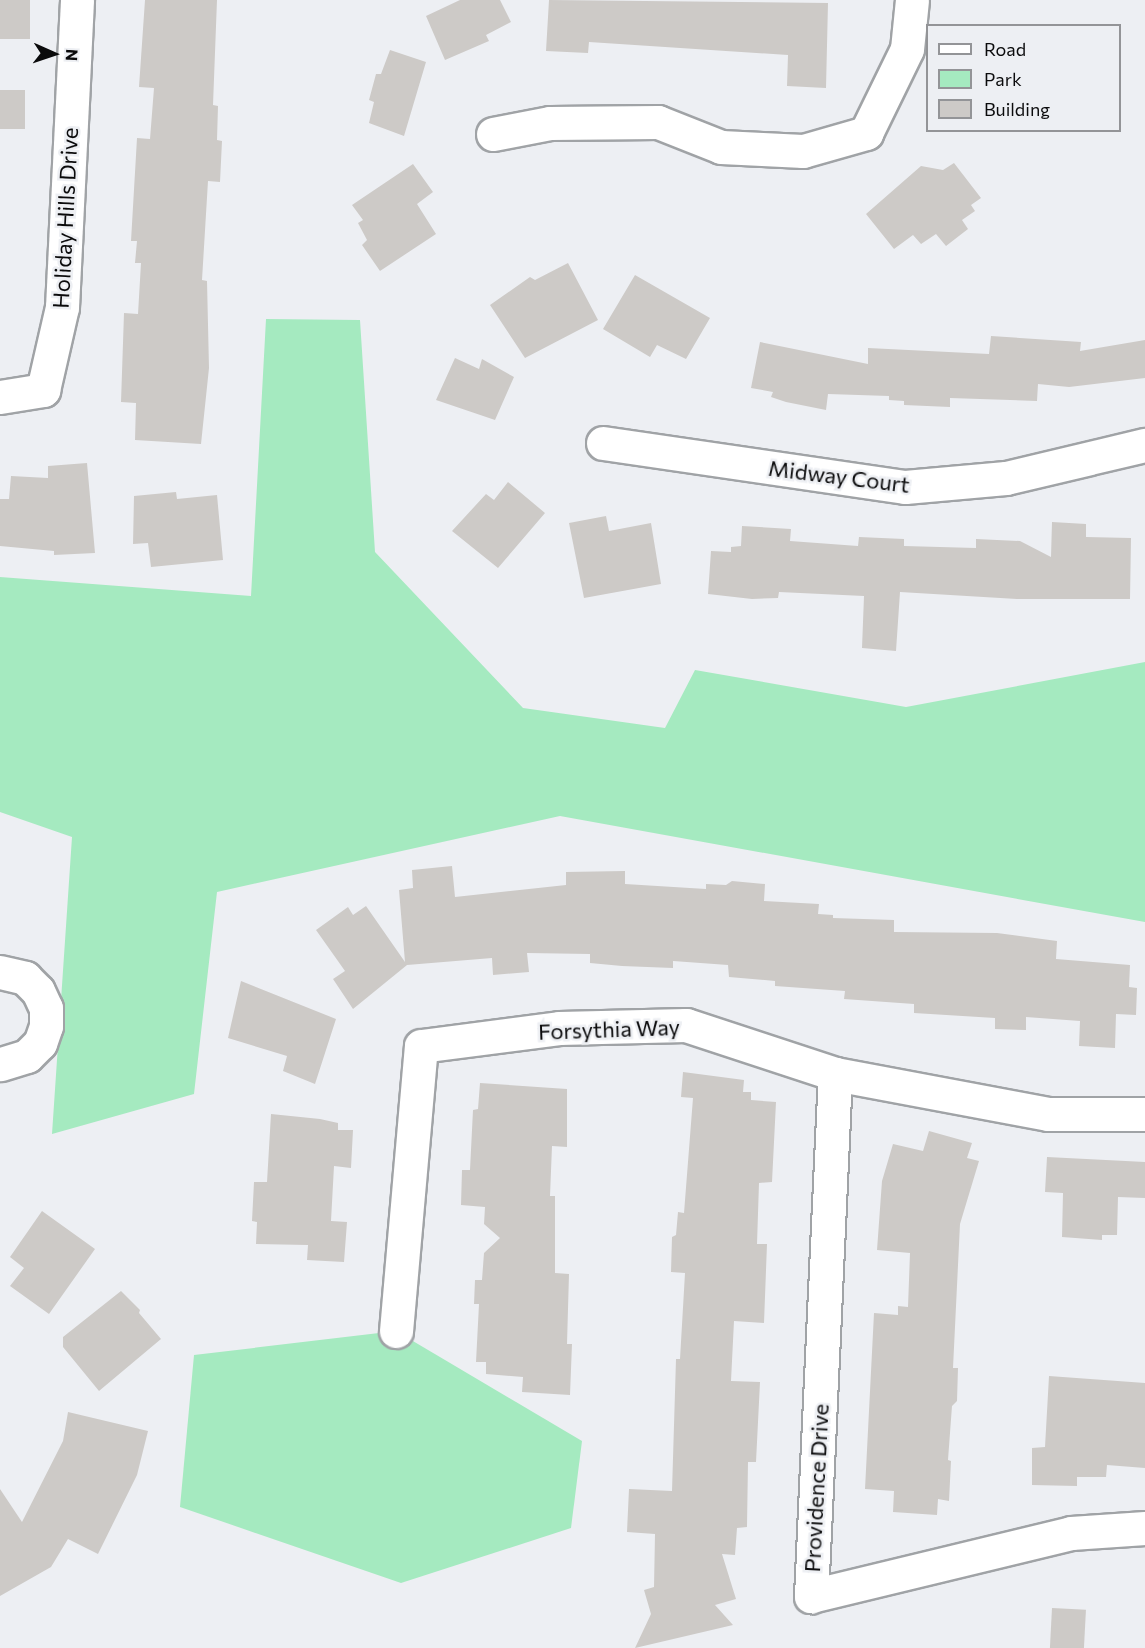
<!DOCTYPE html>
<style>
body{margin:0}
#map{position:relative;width:1145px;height:1648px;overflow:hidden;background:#edeff3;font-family:Commissioner,sans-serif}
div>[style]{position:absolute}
.green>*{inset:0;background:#a5eac0}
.building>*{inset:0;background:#cdcac7;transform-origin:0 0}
.roads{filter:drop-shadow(2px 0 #a0a3a6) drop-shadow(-2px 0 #a0a3a6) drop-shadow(0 2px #a0a3a6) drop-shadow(0 -2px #a0a3a6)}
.minor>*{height:33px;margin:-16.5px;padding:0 16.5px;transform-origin:16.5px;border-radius:16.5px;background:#fff}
span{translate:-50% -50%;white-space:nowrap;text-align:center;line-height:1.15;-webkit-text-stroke:5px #edeff3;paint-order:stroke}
.street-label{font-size:22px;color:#0b0b0c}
.legend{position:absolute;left:926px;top:24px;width:195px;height:108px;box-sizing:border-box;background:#edeff3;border:2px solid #939497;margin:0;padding:8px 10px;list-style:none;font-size:18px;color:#0b0b0c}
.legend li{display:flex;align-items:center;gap:12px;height:30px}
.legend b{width:30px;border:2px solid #939497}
.north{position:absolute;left:24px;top:24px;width:60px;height:60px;-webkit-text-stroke:4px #edeff3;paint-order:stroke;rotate:93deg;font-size:16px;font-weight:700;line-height:24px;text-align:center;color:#0b0b0c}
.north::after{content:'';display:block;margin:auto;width:21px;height:27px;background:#0b0b0c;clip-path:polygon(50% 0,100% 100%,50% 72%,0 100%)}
</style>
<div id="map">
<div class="green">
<div style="clip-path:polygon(266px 319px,360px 320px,375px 552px,523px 708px,665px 728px,695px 670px,906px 707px,1145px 662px,1145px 922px,560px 816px,217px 892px,194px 1094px,52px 1134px,72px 837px,0 812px,0 577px,251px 596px)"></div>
<div style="clip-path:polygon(396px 1331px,582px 1441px,571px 1528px,401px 1583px,180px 1507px,194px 1355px)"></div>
</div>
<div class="building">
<div style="left:0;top:0;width:30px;height:39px"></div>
<div style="clip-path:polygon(145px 0,217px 0,213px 105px,218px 106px,217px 140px,222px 141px,220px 182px,208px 181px,202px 280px,207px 281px,209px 368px,201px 444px,135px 440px,136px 403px,121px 402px,124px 313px,138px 314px,141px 263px,135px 263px,137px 241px,131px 241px,137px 138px,150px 139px,154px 88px,139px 87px)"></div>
<div style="clip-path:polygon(460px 0,500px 0,511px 22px,486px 35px,489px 41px,445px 60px,426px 16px)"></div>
<div style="clip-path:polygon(549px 0,828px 3px,826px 88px,787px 86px,788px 55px,589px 42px,588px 53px,546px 51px)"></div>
<div style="clip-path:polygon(390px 50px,426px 62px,404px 136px,369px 123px,374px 102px,369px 100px,376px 74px,381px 74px)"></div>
<div style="left:0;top:90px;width:25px;height:39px"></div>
<div style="clip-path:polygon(954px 163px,981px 198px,971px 205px,975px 211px,962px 220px,968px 229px,946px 246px,936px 234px,921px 244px,913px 235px,894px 249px,866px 214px,921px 166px,943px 170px)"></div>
<div style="clip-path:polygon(413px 164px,433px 192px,417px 204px,436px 234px,380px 271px,362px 245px,367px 240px,358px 223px,363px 220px,352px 205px)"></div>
<div style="clip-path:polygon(568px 263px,598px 320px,525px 358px,490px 305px,530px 277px,535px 280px)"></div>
<div style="clip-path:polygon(635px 275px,710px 318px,686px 359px,657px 345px,650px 357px,603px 329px)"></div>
<div style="clip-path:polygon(991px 336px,1081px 342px,1080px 351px,1145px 340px,1145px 378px,1069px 387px,1038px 384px,1037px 401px,950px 398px,950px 407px,904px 405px,904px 401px,889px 400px,889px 396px,828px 394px,826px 410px,786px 402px,771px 397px,773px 392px,751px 388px,760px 342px,868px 364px,868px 348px,989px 354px)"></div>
<div style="clip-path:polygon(455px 358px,479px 369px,482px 359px,514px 377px,495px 420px,436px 400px)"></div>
<div style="clip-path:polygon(87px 463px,95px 553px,54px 555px,54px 551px,0 546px,0 499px,9px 499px,11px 476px,48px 478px,48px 466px)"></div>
<div style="clip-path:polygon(508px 482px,545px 513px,498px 568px,452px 531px,486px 494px,494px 500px)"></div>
<div style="clip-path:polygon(176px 492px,177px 499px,217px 495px,223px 560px,151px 567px,148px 543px,133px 544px,134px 496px)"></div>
<div style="clip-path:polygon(606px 516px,609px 531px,651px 523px,661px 584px,584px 598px,569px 523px)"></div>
<div style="clip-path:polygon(1052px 522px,1086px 524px,1086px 537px,1131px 538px,1130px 599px,1017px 599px,900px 592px,896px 651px,862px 648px,864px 596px,779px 592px,778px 598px,752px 599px,708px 594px,711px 551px,731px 552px,731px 547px,741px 546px,742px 526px,791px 529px,790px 541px,858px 546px,859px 537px,904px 539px,904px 546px,976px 548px,976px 539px,1020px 541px,1051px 557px)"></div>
<div style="clip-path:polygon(452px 866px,455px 897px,566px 885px,566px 872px,625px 871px,625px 884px,706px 889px,706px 884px,726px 885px,732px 881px,765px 884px,764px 901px,819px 904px,818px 914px,833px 915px,833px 918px,894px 920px,894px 932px,997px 933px,1057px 941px,1056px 959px,1130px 965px,1129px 987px,1137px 988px,1136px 1015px,1116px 1014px,1115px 1048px,1079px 1046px,1080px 1021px,1026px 1017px,1026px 1030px,995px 1029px,995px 1018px,914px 1013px,914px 1004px,844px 999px,845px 991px,775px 986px,775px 981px,729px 977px,728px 965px,673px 961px,673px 968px,622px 966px,590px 963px,590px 954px,527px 953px,529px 972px,493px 975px,492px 958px,407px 965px,353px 1009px,333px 979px,345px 971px,316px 930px,348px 907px,353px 915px,366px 906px,405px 962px,399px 890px,413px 888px,412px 870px)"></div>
<div style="clip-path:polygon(241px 981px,336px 1019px,315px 1084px,283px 1071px,287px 1056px,228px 1038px)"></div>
<div style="clip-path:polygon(683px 1072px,744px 1080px,743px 1092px,751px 1092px,751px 1100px,776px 1102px,772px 1182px,759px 1183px,757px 1244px,767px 1244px,764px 1323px,734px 1321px,731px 1381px,760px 1382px,756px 1462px,748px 1462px,747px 1527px,737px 1528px,735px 1555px,722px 1554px,736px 1599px,715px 1605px,733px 1625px,635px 1648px,651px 1614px,644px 1590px,654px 1587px,655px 1534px,627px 1532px,629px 1489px,672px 1491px,676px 1359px,680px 1359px,685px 1273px,671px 1272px,672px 1237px,676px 1235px,678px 1212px,684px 1213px,693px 1098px,681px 1097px)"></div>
<div style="clip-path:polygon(480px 1083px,567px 1089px,567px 1147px,552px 1146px,550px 1196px,555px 1196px,555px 1273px,569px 1274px,567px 1344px,572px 1344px,570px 1395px,522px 1392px,523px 1377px,486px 1374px,486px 1362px,476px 1362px,479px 1304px,474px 1304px,475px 1280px,482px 1280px,484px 1253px,500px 1238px,484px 1224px,485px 1207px,461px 1205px,462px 1170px,470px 1170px,473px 1110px,478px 1109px)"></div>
<div style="clip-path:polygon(271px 1114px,320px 1119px,338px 1123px,338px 1130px,353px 1130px,351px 1168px,334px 1166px,331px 1221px,347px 1222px,344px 1262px,307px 1260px,308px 1245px,256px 1244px,257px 1222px,252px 1221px,254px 1182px,267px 1182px)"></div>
<div style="clip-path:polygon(929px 1131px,972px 1143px,967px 1158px,979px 1161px,960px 1224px,953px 1368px,958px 1368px,957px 1401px,952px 1406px,948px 1460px,951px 1461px,949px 1501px,938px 1499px,937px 1515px,893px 1512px,894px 1491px,865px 1489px,874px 1313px,898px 1315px,898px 1306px,908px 1307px,910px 1253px,877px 1250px,882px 1181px,893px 1144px,923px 1151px)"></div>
<div style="clip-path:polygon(1047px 1157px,1145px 1162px,1145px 1198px,1118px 1197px,1117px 1235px,1102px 1235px,1102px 1240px,1062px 1237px,1063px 1193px,1045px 1192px)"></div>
<div style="clip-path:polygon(42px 1211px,95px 1249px,49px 1314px,10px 1286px,24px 1268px,10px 1257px)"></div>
<div style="clip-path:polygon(121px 1291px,140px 1310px,139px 1313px,161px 1339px,99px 1391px,63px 1347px,63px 1337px)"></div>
<div style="clip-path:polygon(1049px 1376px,1145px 1383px,1145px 1468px,1107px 1465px,1106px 1477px,1077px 1477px,1077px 1486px,1032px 1485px,1032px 1448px,1045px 1447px)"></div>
<div style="clip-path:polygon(68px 1412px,148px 1431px,137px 1475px,98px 1554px,68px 1539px,51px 1567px,0 1596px,0 1489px,22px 1522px,63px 1441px)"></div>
<div style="left:1052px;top:1608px;width:34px;height:40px;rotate:3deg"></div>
</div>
<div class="roads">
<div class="minor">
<div style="left:493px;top:134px;width:58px;rotate:-10.9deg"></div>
<div style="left:550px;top:123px;width:108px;rotate:-0.5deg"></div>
<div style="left:658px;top:122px;width:68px;rotate:21.6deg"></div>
<div style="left:721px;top:147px;width:82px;rotate:2.8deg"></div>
<div style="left:803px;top:151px;width:66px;rotate:-15.9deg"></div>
<div style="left:866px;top:133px;width:93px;rotate:-64deg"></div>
<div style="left:907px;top:49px;width:49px;rotate:-84.2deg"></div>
<div style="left:0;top:397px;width:44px;rotate:-9.2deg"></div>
<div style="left:43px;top:390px;width:85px;rotate:-77.1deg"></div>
<div style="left:62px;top:307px;width:307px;rotate:-87.2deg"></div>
<div style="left:603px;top:443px;width:305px;rotate:8.3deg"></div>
<div style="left:905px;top:487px;width:101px;rotate:-5.1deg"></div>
<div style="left:1006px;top:478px;width:143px;rotate:-13.4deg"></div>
<div style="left:0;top:972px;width:26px;rotate:13deg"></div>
<div style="left:25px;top:978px;width:18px;rotate:45deg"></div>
<div style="left:38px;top:991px;width:19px;rotate:65deg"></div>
<div style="left:46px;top:1008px;width:18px;rotate:90deg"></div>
<div style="left:46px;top:1026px;width:18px;rotate:109deg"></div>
<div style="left:40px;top:1043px;width:18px;rotate:135deg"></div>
<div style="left:27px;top:1056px;width:28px;rotate:163deg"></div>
<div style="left:835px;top:1074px;width:523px;rotate:92.63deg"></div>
<div style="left:811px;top:1596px;width:268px;rotate:-13.6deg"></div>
<div style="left:1071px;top:1533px;width:74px;rotate:-3.9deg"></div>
<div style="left:396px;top:1331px;width:286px;rotate:-85deg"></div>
<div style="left:421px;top:1046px;width:139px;rotate:-7.4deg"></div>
<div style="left:559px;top:1028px;width:127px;rotate:-1.4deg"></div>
<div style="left:686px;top:1025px;width:157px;rotate:18.2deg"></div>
<div style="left:835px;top:1074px;width:217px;rotate:10.6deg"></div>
<div style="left:1048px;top:1114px;width:97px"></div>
</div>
</div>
<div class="street-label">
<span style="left:65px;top:218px;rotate:-87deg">Holiday Hills Drive</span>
<span style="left:839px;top:476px;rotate:7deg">Midway Court</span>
<span style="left:609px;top:1029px;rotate:-2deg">Forsythia Way</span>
<span style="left:816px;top:1488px;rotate:-87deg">Providence Drive</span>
</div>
<ul class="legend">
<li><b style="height:8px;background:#fff"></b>Road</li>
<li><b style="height:16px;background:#a5eac0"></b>Park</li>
<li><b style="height:16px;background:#cdcac7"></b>Building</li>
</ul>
<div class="north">N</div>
</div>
